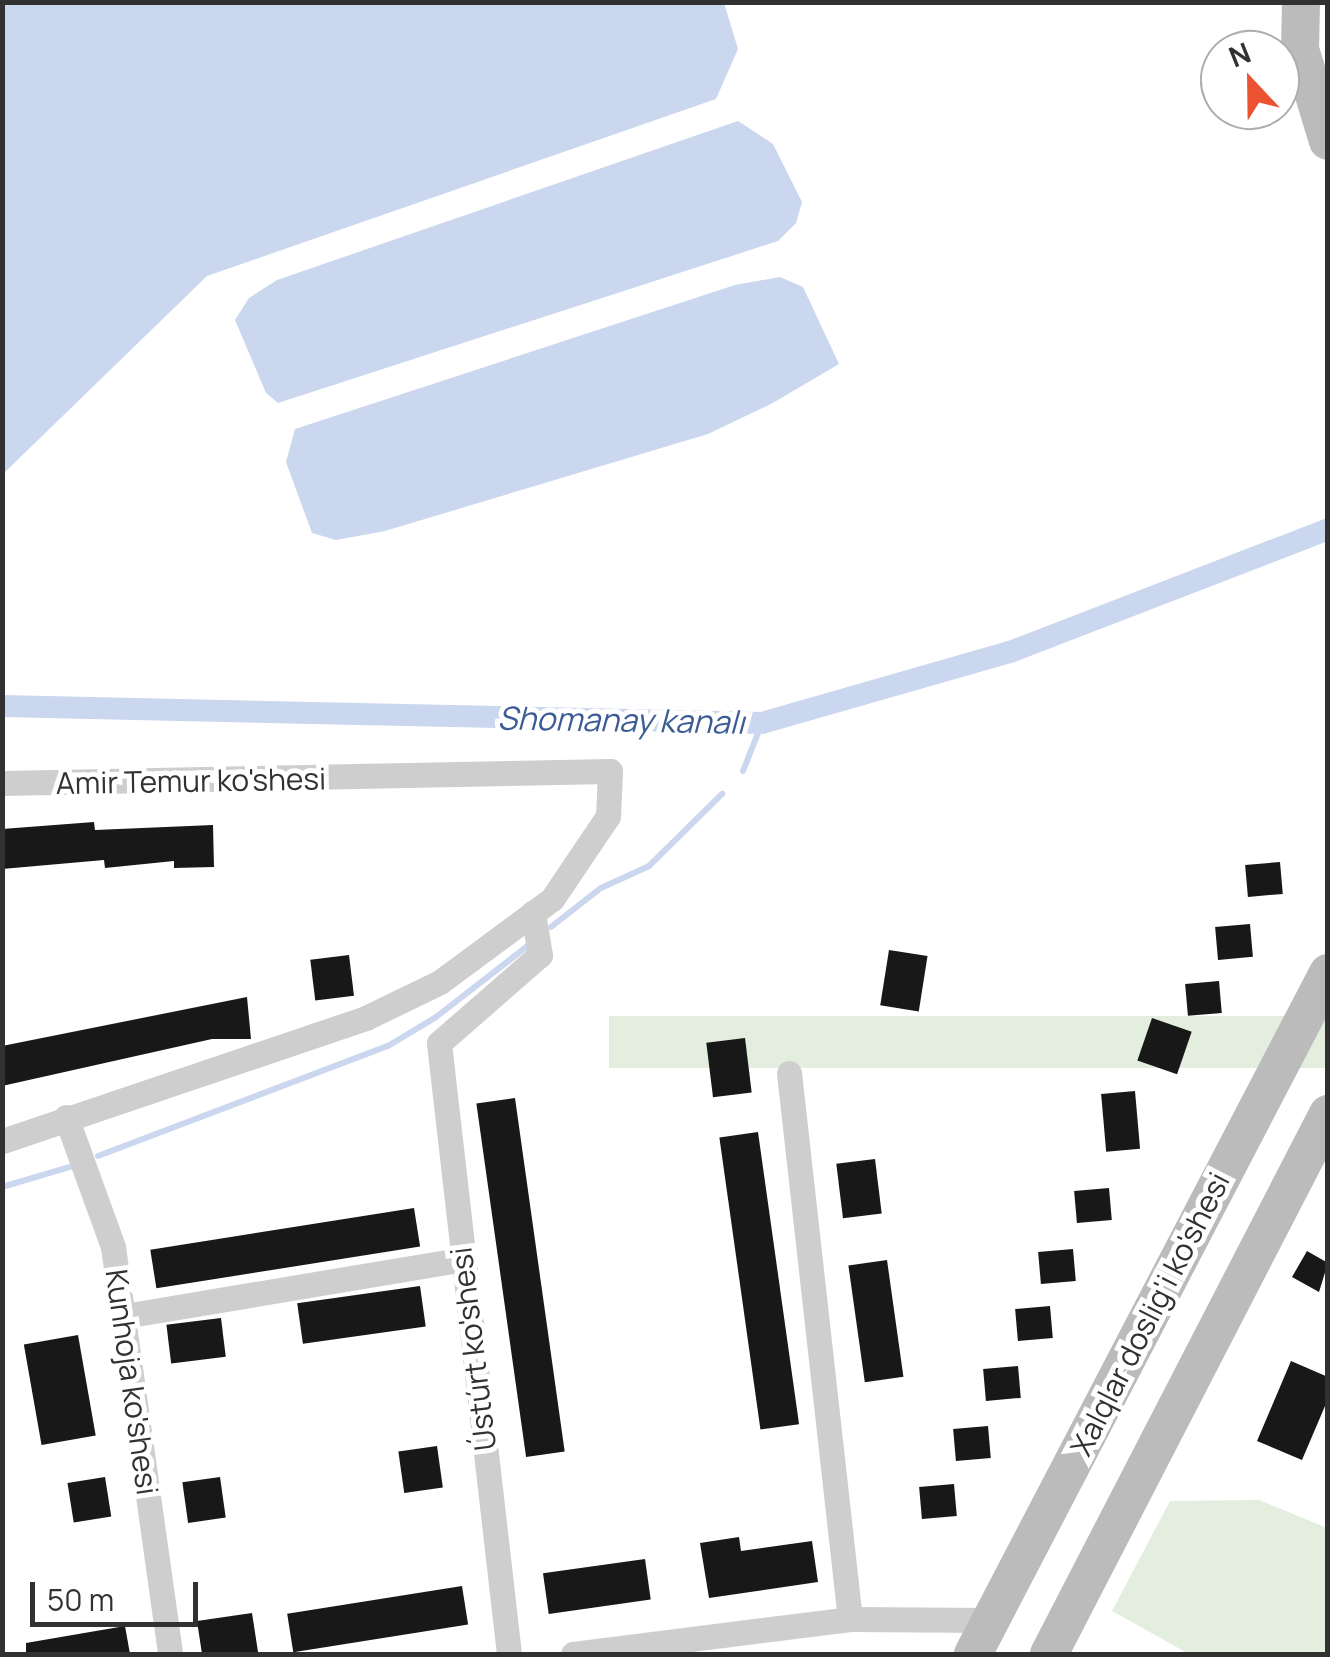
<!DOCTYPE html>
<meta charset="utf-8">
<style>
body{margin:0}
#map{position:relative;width:1330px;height:1657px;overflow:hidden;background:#fff;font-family:Manrope,sans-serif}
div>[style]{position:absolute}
.green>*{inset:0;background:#e3eedf;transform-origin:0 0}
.water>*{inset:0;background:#cbd7ee}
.stream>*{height:6px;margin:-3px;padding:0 3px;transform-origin:3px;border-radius:3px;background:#cbd7ee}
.canal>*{height:22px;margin:-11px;padding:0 11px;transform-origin:11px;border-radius:11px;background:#cbd7ee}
.building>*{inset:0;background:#181818;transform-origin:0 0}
.street>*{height:25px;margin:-12.5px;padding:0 12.5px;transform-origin:12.5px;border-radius:12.5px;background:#cecece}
.secondary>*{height:38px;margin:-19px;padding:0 19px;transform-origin:19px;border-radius:19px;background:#bbb}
span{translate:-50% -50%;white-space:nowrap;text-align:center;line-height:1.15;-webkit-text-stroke:10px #fff;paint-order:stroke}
.street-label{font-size:30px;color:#313131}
.water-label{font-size:32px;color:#3b5c96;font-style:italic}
.frame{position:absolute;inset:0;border:5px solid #313131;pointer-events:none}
.north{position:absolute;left:1200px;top:30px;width:100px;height:100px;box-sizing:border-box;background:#fff;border:2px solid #adadad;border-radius:50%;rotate:338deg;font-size:28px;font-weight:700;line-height:40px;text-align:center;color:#313131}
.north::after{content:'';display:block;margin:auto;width:35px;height:45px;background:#ea5231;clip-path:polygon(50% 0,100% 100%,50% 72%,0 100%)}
.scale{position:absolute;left:30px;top:1582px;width:168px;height:45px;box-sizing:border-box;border:5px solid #313131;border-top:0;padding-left:12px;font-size:30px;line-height:35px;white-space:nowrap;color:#313131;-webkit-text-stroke:8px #fff;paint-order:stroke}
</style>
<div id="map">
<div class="green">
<div style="left:1327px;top:1016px;width:52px;height:718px;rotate:90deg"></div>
<div style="clip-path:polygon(1259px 1500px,1327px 1528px,1327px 1654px,1189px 1654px,1112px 1611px,1170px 1501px)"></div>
</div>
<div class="water">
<div style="clip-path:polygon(3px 2px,724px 3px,738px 49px,716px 99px,207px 276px,3px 474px)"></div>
<div style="clip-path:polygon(738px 121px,773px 144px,802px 202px,796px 223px,778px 241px,278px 403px,266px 393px,235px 320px,249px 298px,277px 280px)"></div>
<div style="clip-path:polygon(780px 277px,803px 287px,839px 364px,771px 404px,708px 434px,385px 531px,336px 540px,312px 533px,286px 462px,295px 429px,735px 285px)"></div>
</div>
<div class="stream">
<div style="left:743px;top:771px;width:52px;rotate:-68.4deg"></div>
<div style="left:551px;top:927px;width:63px;rotate:-38deg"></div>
<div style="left:601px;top:888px;width:53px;rotate:-24.6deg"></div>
<div style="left:649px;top:866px;width:103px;rotate:-44.6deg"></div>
<div style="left:98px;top:1156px;width:310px;rotate:-20.8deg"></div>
<div style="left:388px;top:1046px;width:56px;rotate:-31.1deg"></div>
<div style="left:436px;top:1017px;width:119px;rotate:-37.8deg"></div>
<div style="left:2px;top:1187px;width:71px;rotate:-16.4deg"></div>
</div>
<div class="canal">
<div style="left:2px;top:706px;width:760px;rotate:1.28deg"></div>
<div style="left:762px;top:723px;width:258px;rotate:-16deg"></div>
<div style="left:1010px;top:652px;width:341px;rotate:-21.1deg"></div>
</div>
<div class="building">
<div style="clip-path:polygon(94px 822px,95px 830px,213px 825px,214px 867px,174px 868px,174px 861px,105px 868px,104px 860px,2px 869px,2px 829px)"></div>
<div style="left:1280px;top:862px;width:32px;height:35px;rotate:85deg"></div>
<div style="left:1250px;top:924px;width:33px;height:35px;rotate:85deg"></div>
<div style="left:889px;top:950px;width:39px;height:56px;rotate:9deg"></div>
<div style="left:349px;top:955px;width:41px;height:39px;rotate:83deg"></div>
<div style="left:1219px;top:981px;width:32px;height:34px;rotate:85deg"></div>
<div style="clip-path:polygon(247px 997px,251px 1039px,212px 1039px,2px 1086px,2px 1046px)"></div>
<div style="left:1152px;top:1018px;width:42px;height:45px;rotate:19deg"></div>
<div style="left:745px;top:1038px;width:55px;height:39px;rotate:83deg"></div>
<div style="left:1135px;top:1091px;width:58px;height:34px;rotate:85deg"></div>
<div style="left:515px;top:1098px;width:357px;height:39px;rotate:82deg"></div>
<div style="left:758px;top:1132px;width:295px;height:39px;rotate:82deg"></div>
<div style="left:875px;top:1159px;width:55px;height:39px;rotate:83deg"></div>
<div style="left:1109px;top:1188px;width:32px;height:35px;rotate:85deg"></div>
<div style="left:414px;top:1208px;width:39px;height:267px;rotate:81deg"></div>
<div style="left:1073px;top:1249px;width:32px;height:35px;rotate:85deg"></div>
<div style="clip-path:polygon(1307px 1251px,1328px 1263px,1319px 1292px,1292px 1277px)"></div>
<div style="left:887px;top:1260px;width:118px;height:39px;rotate:82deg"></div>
<div style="left:420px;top:1286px;width:41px;height:124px;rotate:82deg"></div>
<div style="left:1050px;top:1306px;width:32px;height:35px;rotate:85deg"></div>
<div style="left:221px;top:1318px;width:39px;height:55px;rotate:83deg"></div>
<div style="left:78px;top:1335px;width:102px;height:55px;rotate:80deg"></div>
<div style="clip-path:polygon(1291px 1361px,1328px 1377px,1328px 1399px,1302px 1460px,1257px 1441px)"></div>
<div style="left:1018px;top:1366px;width:32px;height:35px;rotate:85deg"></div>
<div style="left:988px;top:1426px;width:32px;height:35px;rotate:85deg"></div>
<div style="left:437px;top:1446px;width:42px;height:39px;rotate:82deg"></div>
<div style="left:105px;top:1477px;width:40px;height:38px;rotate:81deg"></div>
<div style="left:220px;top:1477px;width:41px;height:38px;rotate:82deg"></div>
<div style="left:954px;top:1484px;width:32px;height:35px;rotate:85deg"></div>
<div style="clip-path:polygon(739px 1537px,741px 1551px,812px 1541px,818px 1582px,709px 1598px,700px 1543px)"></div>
<div style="left:645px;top:1559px;width:41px;height:103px;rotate:82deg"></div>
<div style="left:462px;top:1586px;width:39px;height:177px;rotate:81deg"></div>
<div style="clip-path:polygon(252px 1613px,258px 1652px,202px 1654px,197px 1621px)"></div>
<div style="clip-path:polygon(125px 1626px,130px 1654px,26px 1654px,26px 1643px)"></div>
</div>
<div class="street">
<div style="left:2px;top:783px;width:608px;rotate:-1.13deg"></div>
<div style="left:610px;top:771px;width:45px;rotate:92.5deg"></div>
<div style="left:608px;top:816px;width:100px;rotate:124deg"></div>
<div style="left:552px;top:899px;width:139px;rotate:143.5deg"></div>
<div style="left:440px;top:982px;width:82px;rotate:154.1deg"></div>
<div style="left:366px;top:1018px;width:384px;rotate:161.3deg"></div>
<div style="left:789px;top:1073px;width:549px;rotate:83.63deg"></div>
<div style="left:66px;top:1117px;width:138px;rotate:70.1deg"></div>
<div style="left:113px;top:1247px;width:411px;rotate:82deg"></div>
<div style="left:124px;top:1316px;width:344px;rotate:-9.5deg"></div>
<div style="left:509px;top:1654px;width:615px;rotate:-96.54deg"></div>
<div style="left:439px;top:1043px;width:134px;rotate:-41.1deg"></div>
<div style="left:540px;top:955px;width:43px;rotate:-99.5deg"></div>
<div style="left:573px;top:1654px;width:279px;rotate:-7.2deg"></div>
<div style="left:850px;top:1619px;width:141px;rotate:0.4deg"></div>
</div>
<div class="secondary">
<div style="left:1301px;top:2px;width:47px;rotate:91.2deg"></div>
<div style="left:1300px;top:49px;width:96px;rotate:73.1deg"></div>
<div style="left:973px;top:1654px;width:768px;rotate:-62.47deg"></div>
<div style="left:1049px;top:1654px;width:608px;rotate:-62.68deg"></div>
</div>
<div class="street-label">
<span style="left:191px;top:781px;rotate:-1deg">Amir Temur ko'shesi</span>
<span style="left:1150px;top:1314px;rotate:-63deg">Xalqlar doslig'i ko'shesi</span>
<span style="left:473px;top:1349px;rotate:-97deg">Ústúrt ko'shesi</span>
<span style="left:132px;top:1382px;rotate:82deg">Kunhoja ko'shesi</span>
</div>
<div class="water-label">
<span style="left:621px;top:720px;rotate:1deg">Shomanay kanalı</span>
</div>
<div class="frame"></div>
<div class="north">N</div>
<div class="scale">50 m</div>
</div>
